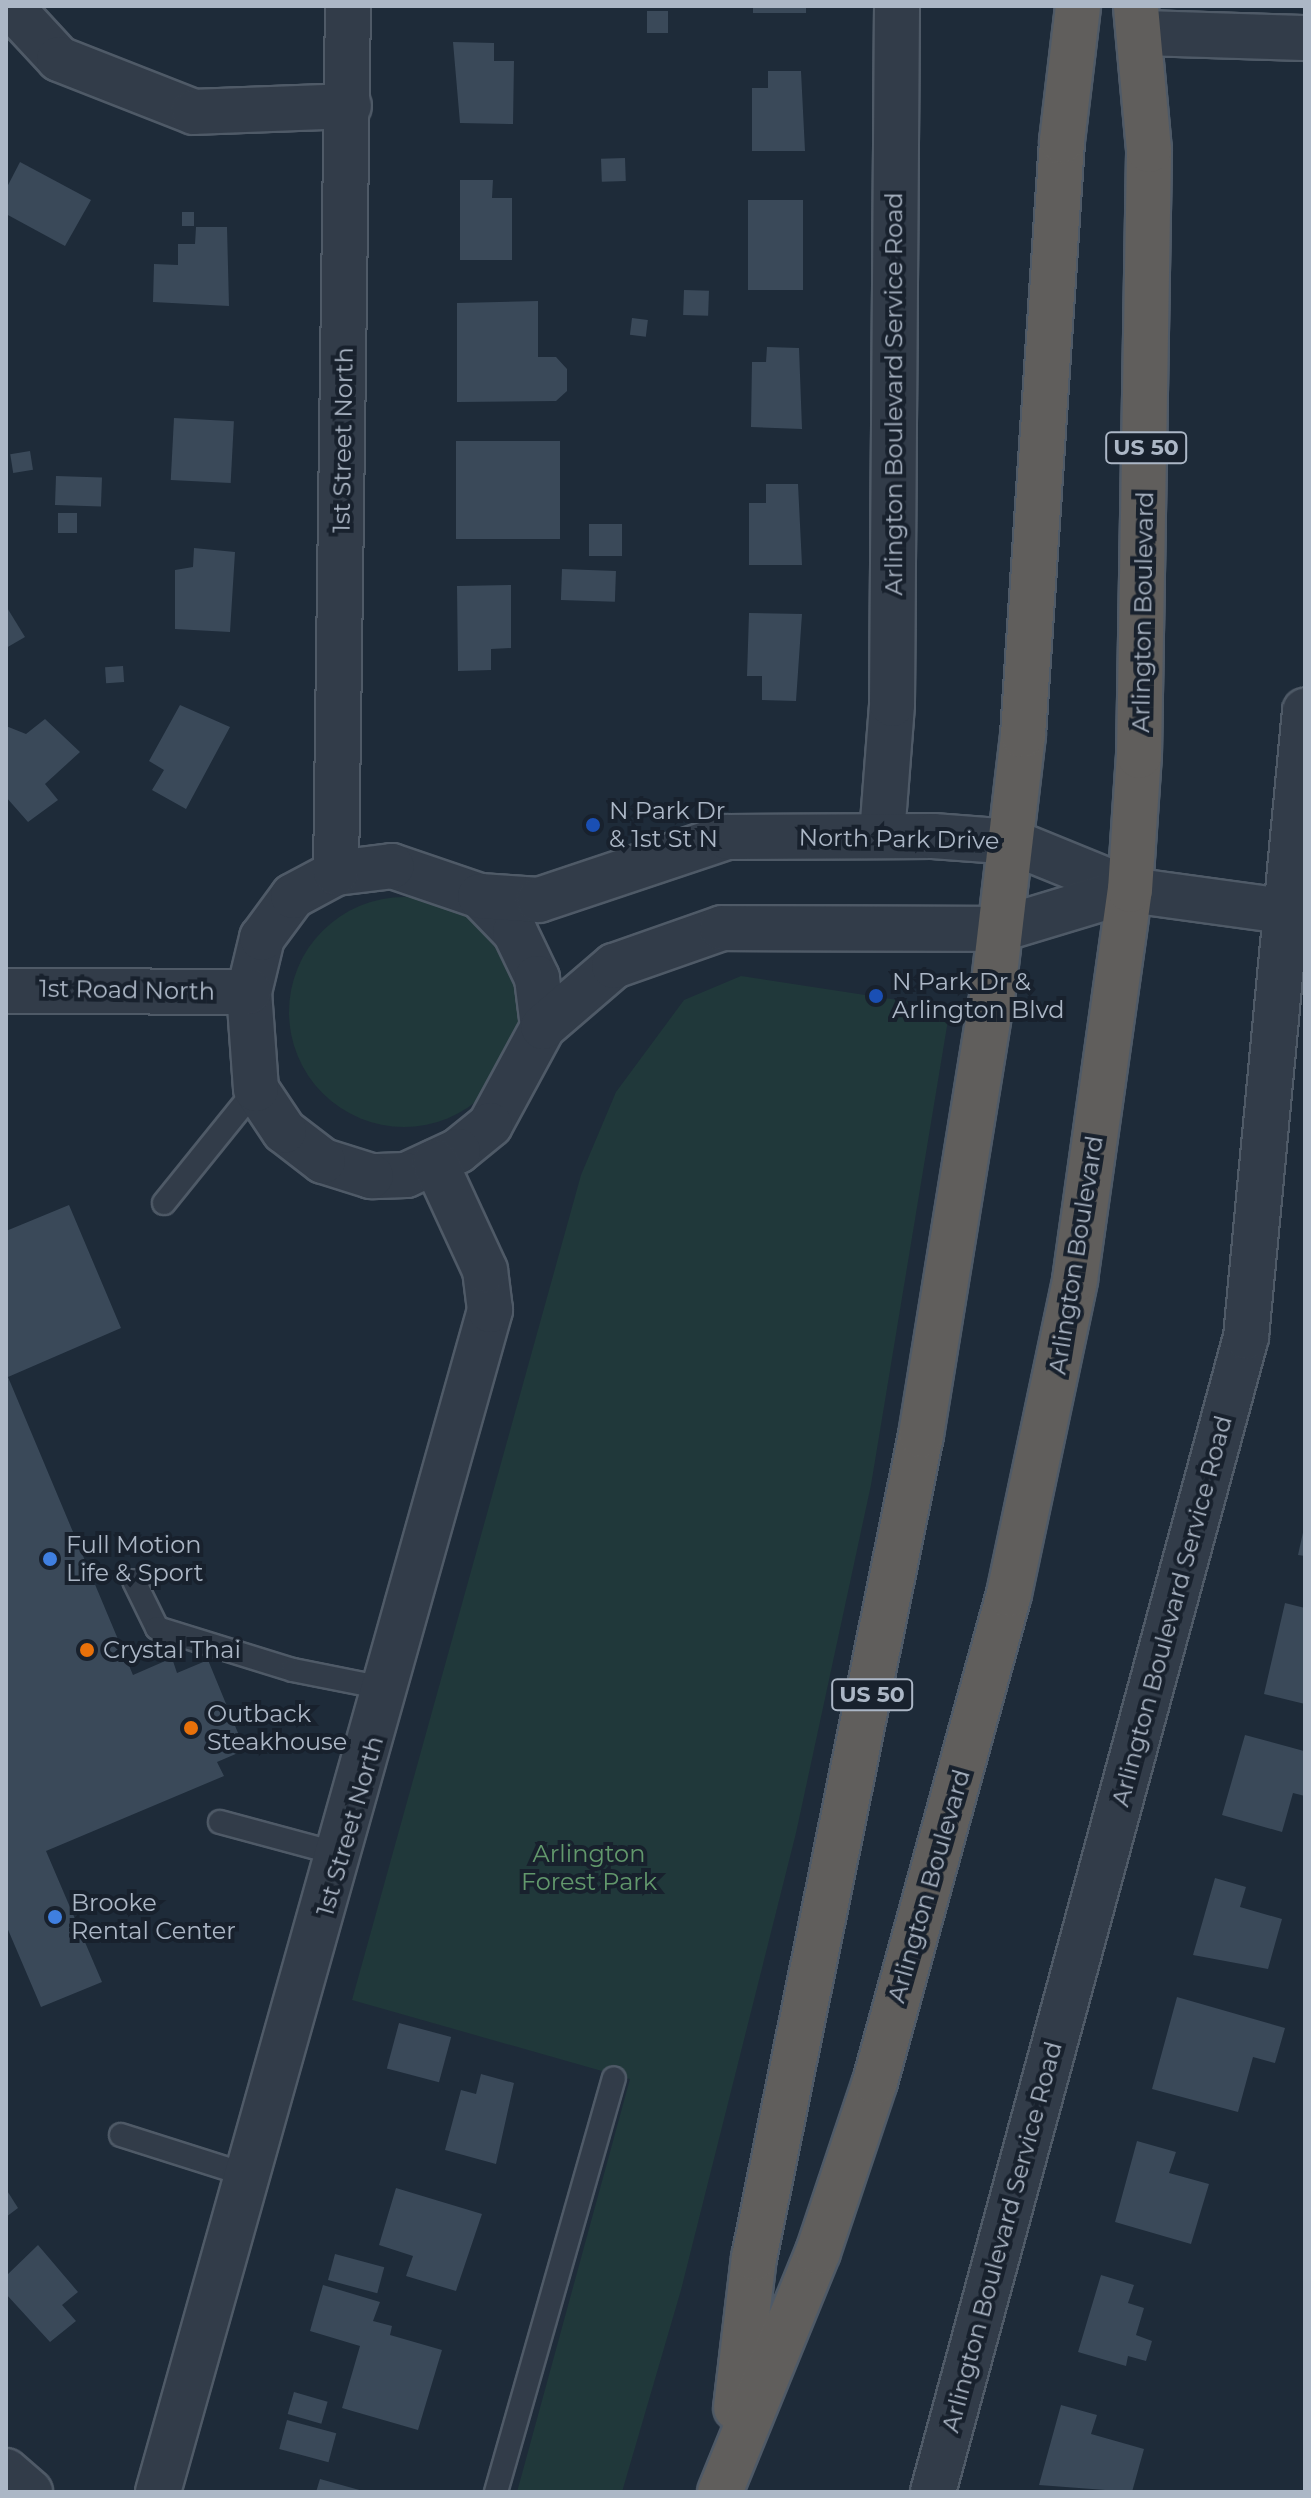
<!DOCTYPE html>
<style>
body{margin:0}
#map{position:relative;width:1311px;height:2498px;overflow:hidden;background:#1e2b39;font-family:Montserrat,sans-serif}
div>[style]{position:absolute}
.green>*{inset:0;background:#20383a}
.round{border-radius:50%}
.building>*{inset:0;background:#3a4959;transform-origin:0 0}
.roads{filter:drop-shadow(2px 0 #4f5a67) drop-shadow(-2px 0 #4f5a67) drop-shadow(0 2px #4f5a67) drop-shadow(0 -2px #4f5a67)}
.service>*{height:22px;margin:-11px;padding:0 11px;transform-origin:11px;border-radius:11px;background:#323c49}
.minor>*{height:44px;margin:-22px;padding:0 22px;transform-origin:22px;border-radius:22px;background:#323c49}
.trunk>*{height:44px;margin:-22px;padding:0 22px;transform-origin:22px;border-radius:22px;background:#605e5c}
.dots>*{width:22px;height:22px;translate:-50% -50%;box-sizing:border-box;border:4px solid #18212d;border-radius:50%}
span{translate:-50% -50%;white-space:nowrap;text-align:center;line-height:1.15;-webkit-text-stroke:8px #18212d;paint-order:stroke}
.shield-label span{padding:2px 6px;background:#18212d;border:2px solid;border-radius:6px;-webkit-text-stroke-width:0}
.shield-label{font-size:22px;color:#acb7c6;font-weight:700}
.street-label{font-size:24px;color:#acb7c6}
.poi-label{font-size:24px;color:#acb7c6}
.left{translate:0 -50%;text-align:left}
.park-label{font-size:24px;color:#62986c}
.frame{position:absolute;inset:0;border:8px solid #acb7c6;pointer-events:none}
</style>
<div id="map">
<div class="green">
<div class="round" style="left:289px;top:897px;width:230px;height:230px"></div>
<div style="clip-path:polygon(741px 976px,950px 1008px,871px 1485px,796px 1833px,681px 2290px,622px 2492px,517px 2492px,630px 2079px,352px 2000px,581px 1175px,616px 1092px,684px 1000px)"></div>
</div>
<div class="building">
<div style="left:753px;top:6px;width:53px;height:7px"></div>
<div style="left:647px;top:11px;width:21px;height:22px"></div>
<div style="clip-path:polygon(453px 42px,494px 43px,494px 61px,514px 61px,513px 124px,460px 123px)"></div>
<div style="clip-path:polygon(768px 71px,801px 71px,805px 151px,752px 151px,752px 88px,768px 88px)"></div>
<div style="left:625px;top:158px;width:23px;height:24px;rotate:88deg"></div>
<div style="clip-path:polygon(20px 162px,91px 200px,65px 246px,6px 214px,6px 189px)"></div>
<div style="clip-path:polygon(460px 180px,493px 180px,492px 198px,512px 198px,512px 260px,460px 260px)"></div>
<div style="left:748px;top:200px;width:55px;height:90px"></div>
<div style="left:182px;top:212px;width:12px;height:14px"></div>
<div style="clip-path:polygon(196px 227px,227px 227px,229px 306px,153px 302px,154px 264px,178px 265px,178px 244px,195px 244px)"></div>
<div style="left:684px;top:290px;width:25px;height:25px;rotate:2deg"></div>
<div style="clip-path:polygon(538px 301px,538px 357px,556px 357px,567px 369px,567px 391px,556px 401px,457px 402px,457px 303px)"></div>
<div style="left:632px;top:318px;width:16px;height:17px;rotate:7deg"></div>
<div style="clip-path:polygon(767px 347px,799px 348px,802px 429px,751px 427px,752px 362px,766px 362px)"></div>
<div style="left:174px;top:418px;width:60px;height:62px;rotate:3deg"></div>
<div style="left:456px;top:441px;width:104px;height:98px"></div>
<div style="left:30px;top:451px;width:19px;height:20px;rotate:81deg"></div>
<div style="left:56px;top:476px;width:46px;height:29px;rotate:2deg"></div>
<div style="clip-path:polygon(766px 484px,798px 484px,802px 565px,749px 565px,749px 503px,766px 503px)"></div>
<div style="left:58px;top:513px;width:19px;height:20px"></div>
<div style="left:589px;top:524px;width:33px;height:32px"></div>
<div style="clip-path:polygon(194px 548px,235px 552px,230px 632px,175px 629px,175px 570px,193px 567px)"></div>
<div style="left:562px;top:569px;width:54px;height:31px;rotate:2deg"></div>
<div style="clip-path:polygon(511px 585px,511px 648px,491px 649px,491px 670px,458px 671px,457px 586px)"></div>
<div style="clip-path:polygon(6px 606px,25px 637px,6px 648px)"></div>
<div style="clip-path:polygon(749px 613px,802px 614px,796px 701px,762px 700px,762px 676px,747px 676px)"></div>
<div style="left:123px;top:666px;width:16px;height:18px;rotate:86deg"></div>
<div style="clip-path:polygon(180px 705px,230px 727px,186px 809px,152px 790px,164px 770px,149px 761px)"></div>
<div style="clip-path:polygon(45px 719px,80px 752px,45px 784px,58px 800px,28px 822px,6px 797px,6px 726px,26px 734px)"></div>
<div style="clip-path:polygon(69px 1205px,121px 1328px,8px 1377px,133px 1675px,172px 1658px,177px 1673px,208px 1660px,245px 1750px,217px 1762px,224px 1776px,46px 1851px,102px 1982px,41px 2007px,6px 1925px,6px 1231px)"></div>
<div style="clip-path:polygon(1304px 1528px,1305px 1528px,1305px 1556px,1298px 1555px)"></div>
<div style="clip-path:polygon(1285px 1603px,1305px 1608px,1305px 1704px,1264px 1694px)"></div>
<div style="clip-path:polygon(1245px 1735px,1304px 1751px,1305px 1796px,1293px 1793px,1282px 1832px,1222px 1815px)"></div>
<div style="clip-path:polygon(1215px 1878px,1246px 1887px,1240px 1907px,1282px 1919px,1268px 1969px,1193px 1955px)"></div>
<div style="clip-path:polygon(1177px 1997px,1285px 2028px,1275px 2063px,1253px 2057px,1238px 2112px,1152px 2089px)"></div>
<div style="left:399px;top:2023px;width:54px;height:47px;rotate:15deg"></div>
<div style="clip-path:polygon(481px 2074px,514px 2083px,496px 2164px,445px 2150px,461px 2090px,476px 2094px)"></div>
<div style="clip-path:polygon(1137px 2141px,1176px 2152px,1169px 2173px,1209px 2184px,1191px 2244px,1115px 2222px)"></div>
<div style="clip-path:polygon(396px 2188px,482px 2214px,456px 2291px,406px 2276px,413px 2256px,379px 2245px)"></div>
<div style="clip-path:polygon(6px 2189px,18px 2208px,6px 2217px)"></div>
<div style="clip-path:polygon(38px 2245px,78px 2292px,62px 2305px,76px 2321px,50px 2342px,6px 2294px,6px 2276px)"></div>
<div style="left:335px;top:2254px;width:51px;height:27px;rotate:15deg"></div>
<div style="clip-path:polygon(1101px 2275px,1134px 2285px,1128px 2303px,1144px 2308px,1136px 2335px,1152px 2341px,1146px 2361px,1128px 2356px,1126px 2366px,1078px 2352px)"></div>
<div style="clip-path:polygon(323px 2285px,380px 2302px,373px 2321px,392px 2326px,390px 2335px,442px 2350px,418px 2430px,342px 2408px,360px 2346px,310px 2331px)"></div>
<div style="left:294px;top:2392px;width:35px;height:23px;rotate:16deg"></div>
<div style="clip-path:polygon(1061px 2405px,1097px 2415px,1091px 2434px,1144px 2449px,1132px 2492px,1039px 2485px)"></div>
<div style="left:287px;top:2420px;width:51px;height:30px;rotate:15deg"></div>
<div style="clip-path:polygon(320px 2479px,363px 2491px,363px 2492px,316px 2492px)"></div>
</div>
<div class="roads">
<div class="service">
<div style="left:164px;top:1203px;width:146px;rotate:-51.1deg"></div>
<div style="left:134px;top:1581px;width:52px;rotate:63.9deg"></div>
<div style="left:157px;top:1628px;width:142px;rotate:17.2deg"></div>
<div style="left:293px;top:1670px;width:98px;rotate:11.2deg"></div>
<div style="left:220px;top:1822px;width:126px;rotate:15.1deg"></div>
<div style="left:121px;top:2135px;width:135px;rotate:17.6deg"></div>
<div style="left:496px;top:2492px;width:430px;rotate:-74.1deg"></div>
</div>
<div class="minor">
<div style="left:10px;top:6px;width:72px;rotate:47.2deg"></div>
<div style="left:59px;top:59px;width:145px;rotate:21.4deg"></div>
<div style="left:194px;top:112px;width:155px;rotate:-2.2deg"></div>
<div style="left:1142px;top:33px;width:163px;rotate:1.8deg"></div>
<div style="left:882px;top:835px;width:131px;rotate:-85.6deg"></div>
<div style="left:892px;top:704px;width:698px;rotate:-89.59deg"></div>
<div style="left:392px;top:866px;width:93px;rotate:18.8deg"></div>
<div style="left:480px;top:896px;width:50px;rotate:45.8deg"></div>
<div style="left:515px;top:932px;width:51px;rotate:64.4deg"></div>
<div style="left:537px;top:978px;width:49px;rotate:83deg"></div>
<div style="left:543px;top:1027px;width:111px;rotate:118.4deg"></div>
<div style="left:490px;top:1125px;width:41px;rotate:140.9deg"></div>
<div style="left:458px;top:1151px;width:57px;rotate:155.2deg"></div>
<div style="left:406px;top:1175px;width:35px;rotate:178deg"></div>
<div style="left:371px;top:1176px;width:50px;rotate:-162.6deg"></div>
<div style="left:323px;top:1161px;width:49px;rotate:-142.4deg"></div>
<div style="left:284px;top:1131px;width:50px;rotate:-123.7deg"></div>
<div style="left:256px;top:1089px;width:97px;rotate:-94.1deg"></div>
<div style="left:249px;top:992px;width:56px;rotate:-76.5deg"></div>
<div style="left:262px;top:938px;width:52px;rotate:-53.6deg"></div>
<div style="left:293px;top:896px;width:49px;rotate:-28.1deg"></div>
<div style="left:336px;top:873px;width:56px;rotate:-7.1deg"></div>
<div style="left:336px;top:873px;width:867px;rotate:-89.21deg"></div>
<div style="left:480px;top:896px;width:59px;rotate:3.9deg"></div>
<div style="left:539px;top:900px;width:198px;rotate:-18.5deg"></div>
<div style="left:727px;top:837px;width:206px;rotate:-0.3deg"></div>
<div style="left:933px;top:836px;width:79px;rotate:4.3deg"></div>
<div style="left:1012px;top:842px;width:127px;rotate:22.1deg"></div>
<div style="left:1130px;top:890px;width:177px;rotate:7.8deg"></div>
<div style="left:6px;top:991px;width:243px;rotate:0.2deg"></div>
<div style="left:543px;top:1027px;width:94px;rotate:-40.7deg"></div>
<div style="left:614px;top:966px;width:114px;rotate:-19.4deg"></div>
<div style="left:722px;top:928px;width:279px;rotate:0.2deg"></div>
<div style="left:1001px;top:929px;width:135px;rotate:-16.8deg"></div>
<div style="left:6px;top:2471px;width:32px;rotate:41deg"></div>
<div style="left:158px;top:2492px;width:1228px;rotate:-74.31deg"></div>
<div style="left:490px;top:1310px;width:40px;rotate:-97.1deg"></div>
<div style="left:485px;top:1270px;width:119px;rotate:-114.8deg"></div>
<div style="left:933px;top:2492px;width:1197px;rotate:-74.84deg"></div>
<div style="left:1246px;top:1337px;width:629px;rotate:-84.62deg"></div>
</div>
<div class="trunk">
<div style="left:736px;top:2408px;width:151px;rotate:-83.2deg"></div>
<div style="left:754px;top:2258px;width:840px;rotate:-78.53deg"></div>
<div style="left:921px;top:1435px;width:442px;rotate:-80.8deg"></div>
<div style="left:992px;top:999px;width:266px;rotate:-83.3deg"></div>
<div style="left:1023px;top:735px;width:595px;rotate:-86.24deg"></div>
<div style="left:1062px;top:141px;width:136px;rotate:-83.2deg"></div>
<div style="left:720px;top:2492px;width:259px;rotate:-67.8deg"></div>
<div style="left:818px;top:2252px;width:179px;rotate:-71.5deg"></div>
<div style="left:875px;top:2082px;width:506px;rotate:-74.65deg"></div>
<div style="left:1009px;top:1594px;width:321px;rotate:-78.1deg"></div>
<div style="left:1075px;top:1280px;width:394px;rotate:-82deg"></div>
<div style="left:1130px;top:890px;width:134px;rotate:-86.2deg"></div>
<div style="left:1139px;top:756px;width:606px;rotate:-89.05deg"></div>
<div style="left:1149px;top:150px;width:145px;rotate:-95.2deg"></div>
</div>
</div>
<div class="dots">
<div style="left:593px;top:825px;background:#1a4fb4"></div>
<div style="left:876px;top:996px;background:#1a4fb4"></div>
<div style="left:50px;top:1559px;background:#3f7fe0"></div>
<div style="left:87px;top:1650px;background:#e8710a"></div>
<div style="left:191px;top:1728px;background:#e8710a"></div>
<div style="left:55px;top:1917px;background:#3f7fe0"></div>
</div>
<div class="shield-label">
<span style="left:1146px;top:448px">US 50</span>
<span style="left:872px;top:1695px">US 50</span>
</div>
<div class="street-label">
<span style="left:894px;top:394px;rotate:-90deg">Arlington Boulevard Service Road</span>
<span style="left:343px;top:440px;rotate:-89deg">1st Street North</span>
<span style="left:1143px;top:612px;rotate:-89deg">Arlington Boulevard</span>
<span style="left:899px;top:839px;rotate:1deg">North Park Drive</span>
<span style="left:127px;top:990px;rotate:1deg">1st Road North</span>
<span style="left:1076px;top:1255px;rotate:-81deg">Arlington Boulevard</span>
<span style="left:1172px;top:1611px;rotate:-75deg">Arlington Boulevard Service Road</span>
<span style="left:350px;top:1826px;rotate:-74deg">1st Street North</span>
<span style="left:929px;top:1886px;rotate:-74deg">Arlington Boulevard</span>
<span style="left:1002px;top:2237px;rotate:-75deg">Arlington Boulevard Service Road</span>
</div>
<div class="poi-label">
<span class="left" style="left:609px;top:825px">N Park Dr<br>&amp; 1st St N</span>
<span class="left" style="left:892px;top:996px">N Park Dr &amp;<br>Arlington Blvd</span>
<span class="left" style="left:66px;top:1559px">Full Motion<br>Life &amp; Sport</span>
<span class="left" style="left:103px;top:1650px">Crystal Thai</span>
<span class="left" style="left:207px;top:1728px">Outback<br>Steakhouse</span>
<span class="left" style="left:71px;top:1917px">Brooke<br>Rental Center</span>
</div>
<div class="park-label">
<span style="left:589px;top:1868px">Arlington<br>Forest Park</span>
</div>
<div class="frame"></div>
</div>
